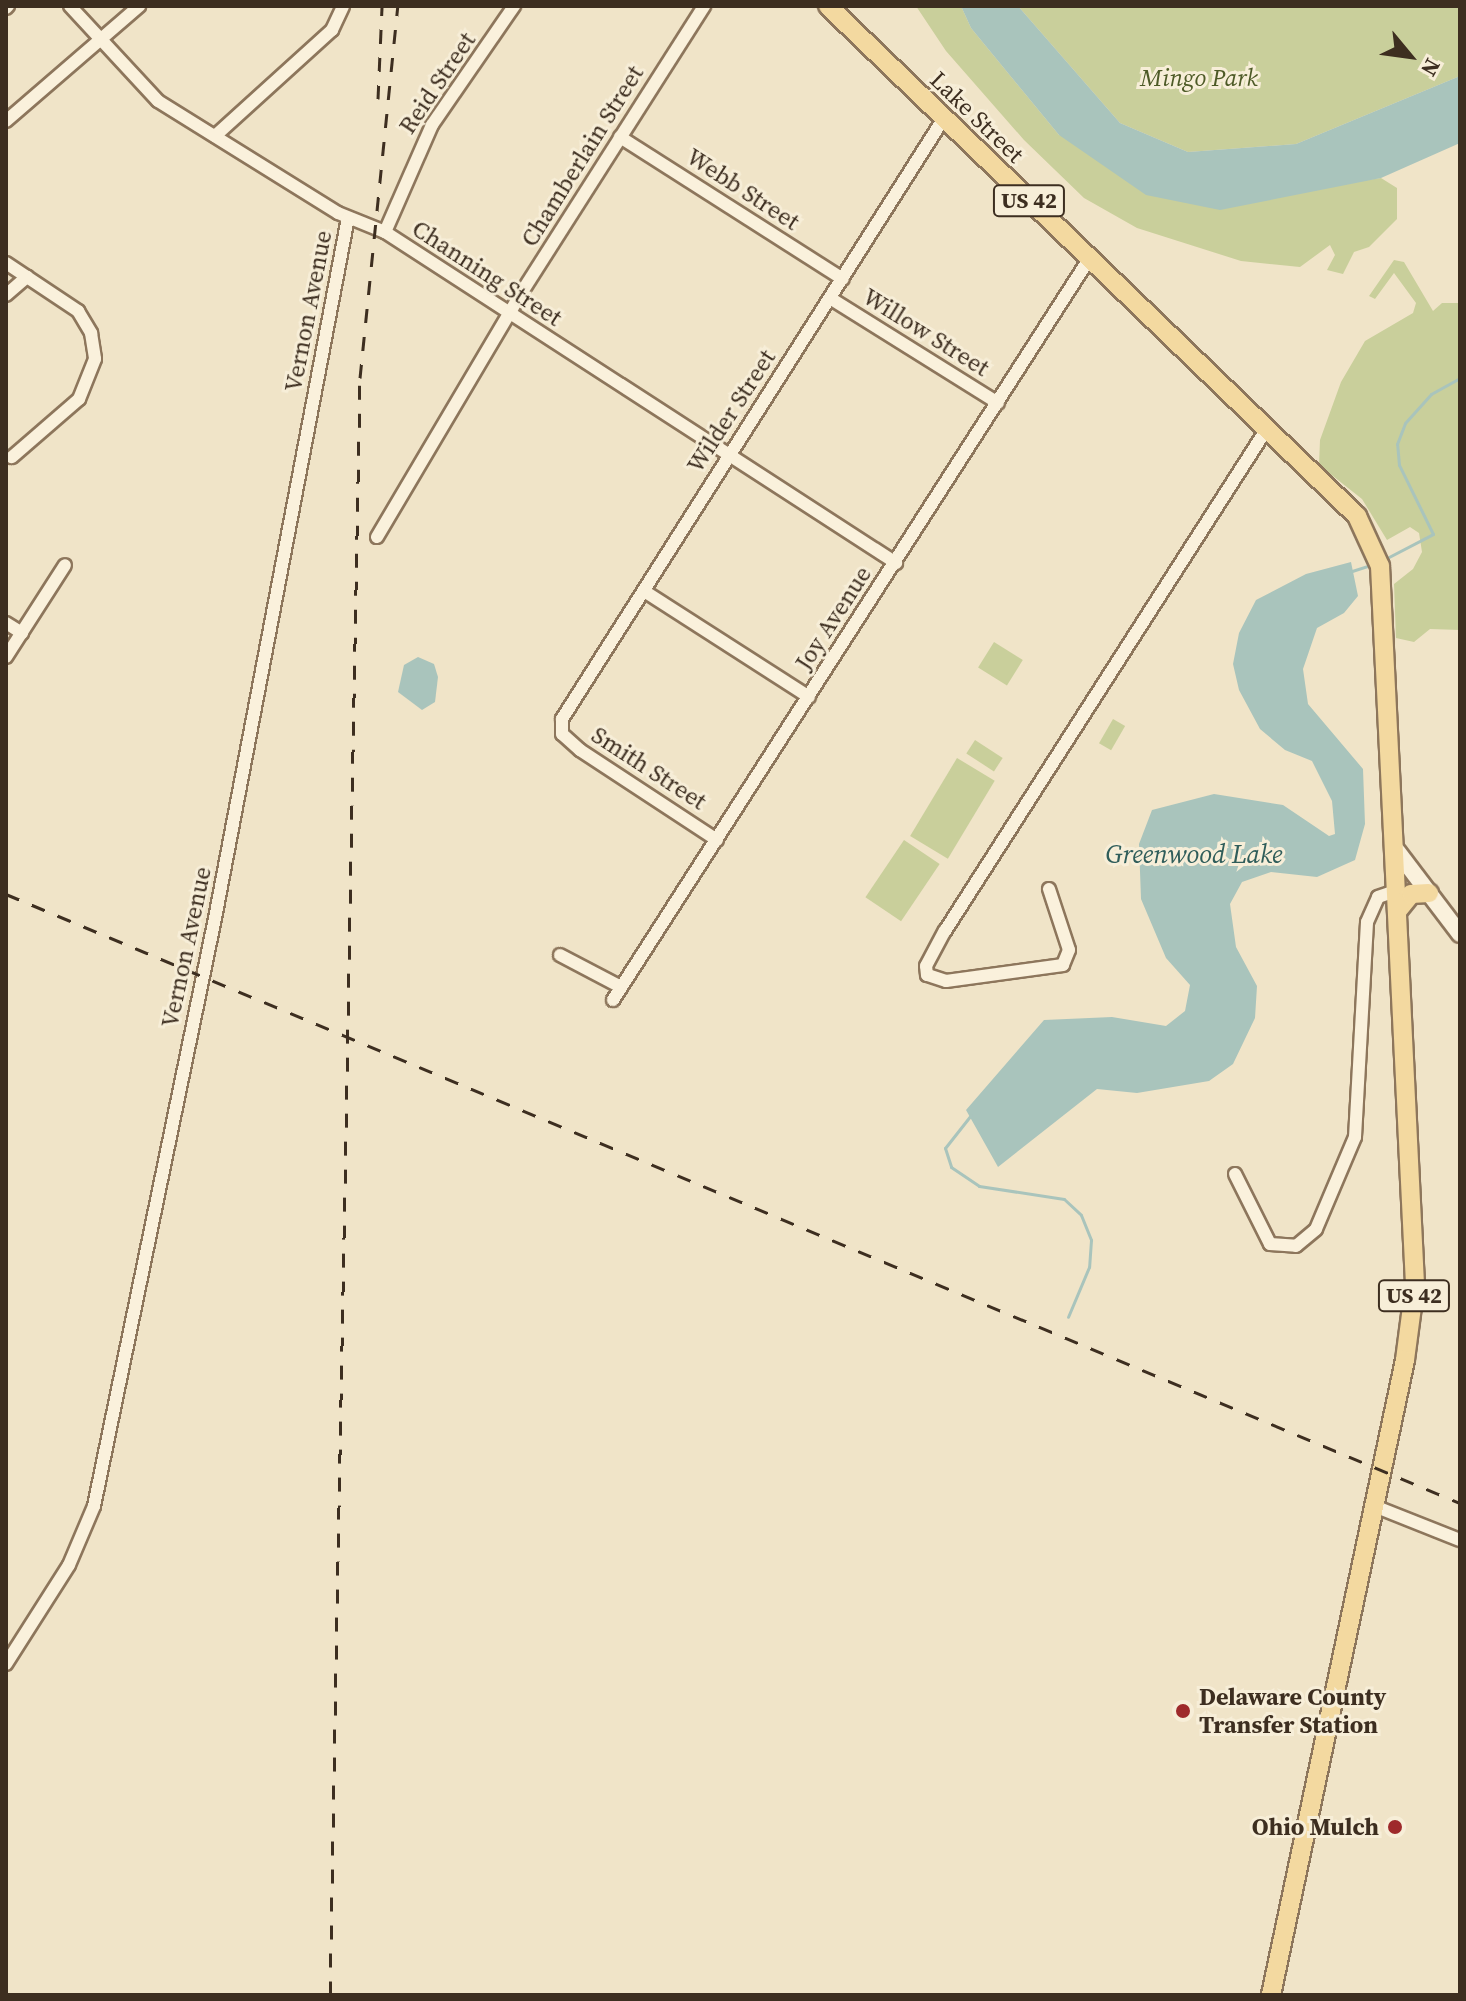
<!DOCTYPE html>
<style>
body{margin:0}
#map{position:relative;width:1466px;height:2001px;overflow:hidden;background:#f0e4c8;font-family:"Source Serif 4",serif}
div>[style]{position:absolute}
.green>*{inset:0;background:#c9cf9b;transform-origin:0 0}
.water>*{inset:0;background:#a9c4bc}
.stream>*{height:3px;margin:-1.5px;padding:0 1.5px;transform-origin:1.5px;border-radius:1.5px;background:#a9c4bc}
.roads{filter:drop-shadow(2px 0 #8d765c) drop-shadow(-2px 0 #8d765c) drop-shadow(0 2px #8d765c) drop-shadow(0 -2px #8d765c)}
.street>*{height:12px;margin:-6px;padding:0 6px;transform-origin:6px;border-radius:6px;background:#faf1dc}
.secondary>*{height:16px;margin:-8px;padding:0 8px;transform-origin:8px;border-radius:8px;background:#faf1dc}
.primary>*{height:18px;margin:-9px;padding:0 9px;transform-origin:9px;border-radius:9px;background:#f3d9a0}
.rail>*{height:3px;margin-top:-1.5px;transform-origin:0;background:repeating-linear-gradient(90deg,#3d2e20 0 14px,transparent 0 28px)}
.dots>*{width:22px;height:22px;translate:-50% -50%;box-sizing:border-box;border:4px solid #f7eed8;border-radius:50%}
span{translate:-50% -50%;white-space:nowrap;text-align:center;line-height:1.15;-webkit-text-stroke:6px #f7eed8;paint-order:stroke}
.shield-label span{padding:2px 6px;background:#f7eed8;border:2px solid;border-radius:6px;-webkit-text-stroke-width:0}
.shield-label{font-size:22px;color:#3d2e20;font-weight:700}
.park-label{font-size:24px;color:#4d5a26;font-style:italic}
.street-label{font-size:24px;color:#3d2e20}
.poi-label{font-size:24px;color:#3d2e20;font-weight:700}
.left{translate:0 -50%;text-align:left}
.right{translate:-100% -50%;text-align:right}
.water-label{font-size:26px;color:#2f5d5a;font-style:italic}
.frame{position:absolute;inset:0;border:8px solid #3d2e20;pointer-events:none}
.north{position:absolute;left:1370px;top:16px;width:80px;height:80px;-webkit-text-stroke:6px #f7eed8;paint-order:stroke;rotate:119deg;font-size:22px;font-weight:700;line-height:32px;text-align:center;color:#3d2e20}
.north::after{content:'';display:block;margin:auto;width:28px;height:36px;background:#3d2e20;clip-path:polygon(50% 0,100% 100%,50% 72%,0 100%)}
</style>
<div id="map">
<div class="green">
<div style="clip-path:polygon(916px 6px,961px 6px,971px 28px,1059px 135px,1345px 183px,1381px 178px,1397px 188px,1397px 219px,1369px 247px,1354px 252px,1343px 274px,1327px 270px,1335px 255px,1330px 245px,1300px 267px,1241px 261px,1137px 228px,1084px 198px,1024px 140px,946px 51px)"></div>
<div style="clip-path:polygon(1018px 6px,1460px 6px,1460px 76px,1296px 144px,1188px 152px,1120px 123px)"></div>
<div style="clip-path:polygon(1394px 260px,1404px 262px,1433px 311px,1442px 303px,1460px 303px,1460px 630px,1430px 629px,1414px 642px,1396px 638px,1394px 584px,1413px 569px,1422px 552px,1419px 533px,1410px 527px,1387px 540px,1362px 499px,1319px 465px,1320px 440px,1341px 382px,1365px 341px,1413px 313px,1416px 303px,1394px 273px,1375px 299px,1369px 296px)"></div>
<div style="left:994px;top:642px;width:34px;height:30px;rotate:32deg"></div>
<div style="left:1113px;top:719px;width:14px;height:28px;rotate:30deg"></div>
<div style="left:975px;top:740px;width:33px;height:16px;rotate:33deg"></div>
<div style="left:957px;top:758px;width:44px;height:91px;rotate:31deg"></div>
<div style="left:904px;top:840px;width:43px;height:69px;rotate:34deg"></div>
</div>
<div class="water">
<div style="clip-path:polygon(961px 6px,1018px 6px,1120px 123px,1188px 152px,1296px 144px,1460px 76px,1460px 143px,1381px 178px,1220px 210px,1146px 195px,1059px 135px,971px 28px)"></div>
<div style="clip-path:polygon(1351px 562px,1358px 596px,1344px 613px,1317px 628px,1303px 669px,1308px 704px,1363px 769px,1365px 824px,1355px 860px,1317px 877px,1271px 872px,1242px 882px,1230px 904px,1236px 947px,1257px 986px,1255px 1018px,1233px 1064px,1209px 1081px,1137px 1093px,1097px 1089px,998px 1167px,966px 1110px,1044px 1020px,1112px 1017px,1166px 1026px,1185px 1011px,1190px 985px,1166px 958px,1141px 899px,1139px 844px,1152px 810px,1214px 794px,1283px 805px,1329px 836px,1335px 834px,1332px 801px,1312px 761px,1285px 750px,1260px 729px,1239px 690px,1233px 664px,1239px 633px,1256px 600px,1306px 574px)"></div>
<div style="clip-path:polygon(418px 657px,434px 664px,438px 677px,435px 702px,422px 710px,398px 692px,404px 665px)"></div>
</div>
<div class="stream">
<div style="left:1385px;top:559px;width:54px;rotate:-27.5deg"></div>
<div style="left:1433px;top:534px;width:77px;rotate:-116.2deg"></div>
<div style="left:1399px;top:465px;width:21px;rotate:-95deg"></div>
<div style="left:1397px;top:444px;width:22px;rotate:-69deg"></div>
<div style="left:1405px;top:423px;width:39px;rotate:-48deg"></div>
<div style="left:1431px;top:394px;width:33px;rotate:-29deg"></div>
<div style="left:1352px;top:571px;width:20px;rotate:-18deg"></div>
<div style="left:971px;top:1115px;width:42px;rotate:128.2deg"></div>
<div style="left:945px;top:1148px;width:20px;rotate:72deg"></div>
<div style="left:951px;top:1167px;width:34px;rotate:34deg"></div>
<div style="left:979px;top:1186px;width:86px;rotate:8.7deg"></div>
<div style="left:1064px;top:1199px;width:23px;rotate:43deg"></div>
<div style="left:1081px;top:1215px;width:27px;rotate:68deg"></div>
<div style="left:1091px;top:1240px;width:27px;rotate:94deg"></div>
<div style="left:1089px;top:1267px;width:54px;rotate:112.8deg"></div>
</div>
<div class="roads">
<div class="street">
<div style="left:70px;top:6px;width:129px;rotate:47.2deg"></div>
<div style="left:158px;top:101px;width:212px;rotate:31.9deg"></div>
<div style="left:338px;top:213px;width:51px;rotate:22deg"></div>
<div style="left:385px;top:232px;width:609px;rotate:32.93deg"></div>
<div style="left:6px;top:8px;width:3px;rotate:-45deg"></div>
<div style="left:6px;top:121px;width:176px;rotate:-40.8deg"></div>
<div style="left:215px;top:136px;width:158px;rotate:-42.2deg"></div>
<div style="left:332px;top:30px;width:26px;rotate:-65deg"></div>
<div style="left:620px;top:137px;width:264px;rotate:32.5deg"></div>
<div style="left:385px;top:232px;width:117px;rotate:-66.3deg"></div>
<div style="left:432px;top:125px;width:145px;rotate:-55.4deg"></div>
<div style="left:6px;top:263px;width:87px;rotate:33.7deg"></div>
<div style="left:78px;top:311px;width:26px;rotate:59deg"></div>
<div style="left:91px;top:333px;width:26px;rotate:81deg"></div>
<div style="left:95px;top:359px;width:43px;rotate:111.8deg"></div>
<div style="left:79px;top:399px;width:89px;rotate:139.1deg"></div>
<div style="left:6px;top:295px;width:28px;rotate:-41deg"></div>
<div style="left:830px;top:298px;width:198px;rotate:32deg"></div>
<div style="left:377px;top:537px;width:281px;rotate:-59.4deg"></div>
<div style="left:520px;top:295px;width:343px;rotate:-57.5deg"></div>
<div style="left:644px;top:591px;width:196px;rotate:32.7deg"></div>
<div style="left:6px;top:623px;width:19px;rotate:32deg"></div>
<div style="left:6px;top:657px;width:109px;rotate:-57.3deg"></div>
<div style="left:717px;top:840px;width:164px;rotate:-146.7deg"></div>
<div style="left:580px;top:750px;width:24px;rotate:-138deg"></div>
<div style="left:562px;top:734px;width:15px;rotate:-90deg"></div>
<div style="left:562px;top:719px;width:712px;rotate:-57.56deg"></div>
<div style="left:1049px;top:889px;width:64px;rotate:71.8deg"></div>
<div style="left:1069px;top:950px;width:16px;rotate:112deg"></div>
<div style="left:1063px;top:965px;width:118px;rotate:172.2deg"></div>
<div style="left:946px;top:981px;width:20px;rotate:-162deg"></div>
<div style="left:927px;top:975px;width:9px;rotate:-96deg"></div>
<div style="left:926px;top:966px;width:40px;rotate:-62deg"></div>
<div style="left:945px;top:931px;width:595px;rotate:-57.35deg"></div>
<div style="left:560px;top:955px;width:69px;rotate:27.7deg"></div>
<div style="left:613px;top:1000px;width:881px;rotate:-57.28deg"></div>
<div style="left:1235px;top:1174px;width:78px;rotate:63.4deg"></div>
<div style="left:1270px;top:1244px;width:26px;rotate:4deg"></div>
<div style="left:1296px;top:1246px;width:26px;rotate:-40deg"></div>
<div style="left:1316px;top:1229px;width:100px;rotate:-67deg"></div>
<div style="left:1355px;top:1137px;width:215px;rotate:-86.8deg"></div>
<div style="left:1367px;top:922px;width:27px;rotate:-66deg"></div>
<div style="left:1378px;top:897px;width:21px;rotate:-19deg"></div>
<div style="left:1374px;top:1506px;width:92px;rotate:21.6deg"></div>
<div style="left:6px;top:1664px;width:117px;rotate:-57.5deg"></div>
<div style="left:69px;top:1565px;width:64px;rotate:-67deg"></div>
<div style="left:94px;top:1506px;width:605px;rotate:-78.37deg"></div>
<div style="left:216px;top:913px;width:707px;rotate:-79.25deg"></div>
</div>
<div class="secondary">
<div style="left:1397px;top:851px;width:104px;rotate:52.8deg"></div>
</div>
<div class="primary">
<div style="left:828px;top:6px;width:735px;rotate:43.95deg"></div>
<div style="left:1357px;top:516px;width:55px;rotate:65.3deg"></div>
<div style="left:1380px;top:566px;width:719px;rotate:87.21deg"></div>
<div style="left:1415px;top:1284px;width:77px;rotate:97.5deg"></div>
<div style="left:1405px;top:1360px;width:649px;rotate:101.92deg"></div>
<div style="left:1399px;top:909px;width:19px;rotate:-51deg"></div>
<div style="left:1411px;top:894px;width:18px;rotate:-3deg"></div>
</div>
</div>
<div class="rail">
<div style="left:378px;top:99px;width:93px;rotate:-87.5deg"></div>
<div style="left:6px;top:894px;width:1576px;rotate:22.73deg"></div>
<div style="left:330px;top:1995px;width:1617px;rotate:-88.94deg"></div>
<div style="left:360px;top:378px;width:374px;rotate:-84.2deg"></div>
</div>
<div class="dots">
<div style="left:1183px;top:1711px;background:#9e2a2b"></div>
<div style="left:1395px;top:1827px;background:#9e2a2b"></div>
</div>
<div class="shield-label">
<span style="left:1029px;top:201px">US 42</span>
<span style="left:1414px;top:1296px">US 42</span>
</div>
<div class="park-label">
<span style="left:1199px;top:78px">Mingo Park</span>
</div>
<div class="street-label">
<span style="left:437px;top:83px;rotate:-56deg">Reid Street</span>
<span style="left:977px;top:117px;rotate:44deg">Lake Street</span>
<span style="left:582px;top:156px;rotate:-58deg">Chamberlain Street</span>
<span style="left:743px;top:189px;rotate:33deg">Webb Street</span>
<span style="left:487px;top:273px;rotate:33deg">Channing Street</span>
<span style="left:308px;top:311px;rotate:-79deg">Vernon Avenue</span>
<span style="left:926px;top:332px;rotate:32deg">Willow Street</span>
<span style="left:731px;top:411px;rotate:-57deg">Wilder Street</span>
<span style="left:833px;top:618px;rotate:-57deg">Joy Avenue</span>
<span style="left:649px;top:768px;rotate:33deg">Smith Street</span>
<span style="left:186px;top:947px;rotate:-78deg">Vernon Avenue</span>
</div>
<div class="poi-label">
<span class="left" style="left:1199px;top:1711px">Delaware County<br>Transfer Station</span>
<span class="right" style="left:1379px;top:1827px">Ohio Mulch</span>
</div>
<div class="water-label">
<span style="left:1194px;top:855px">Greenwood Lake</span>
</div>
<div class="frame"></div>
<div class="north">N</div>
</div>
